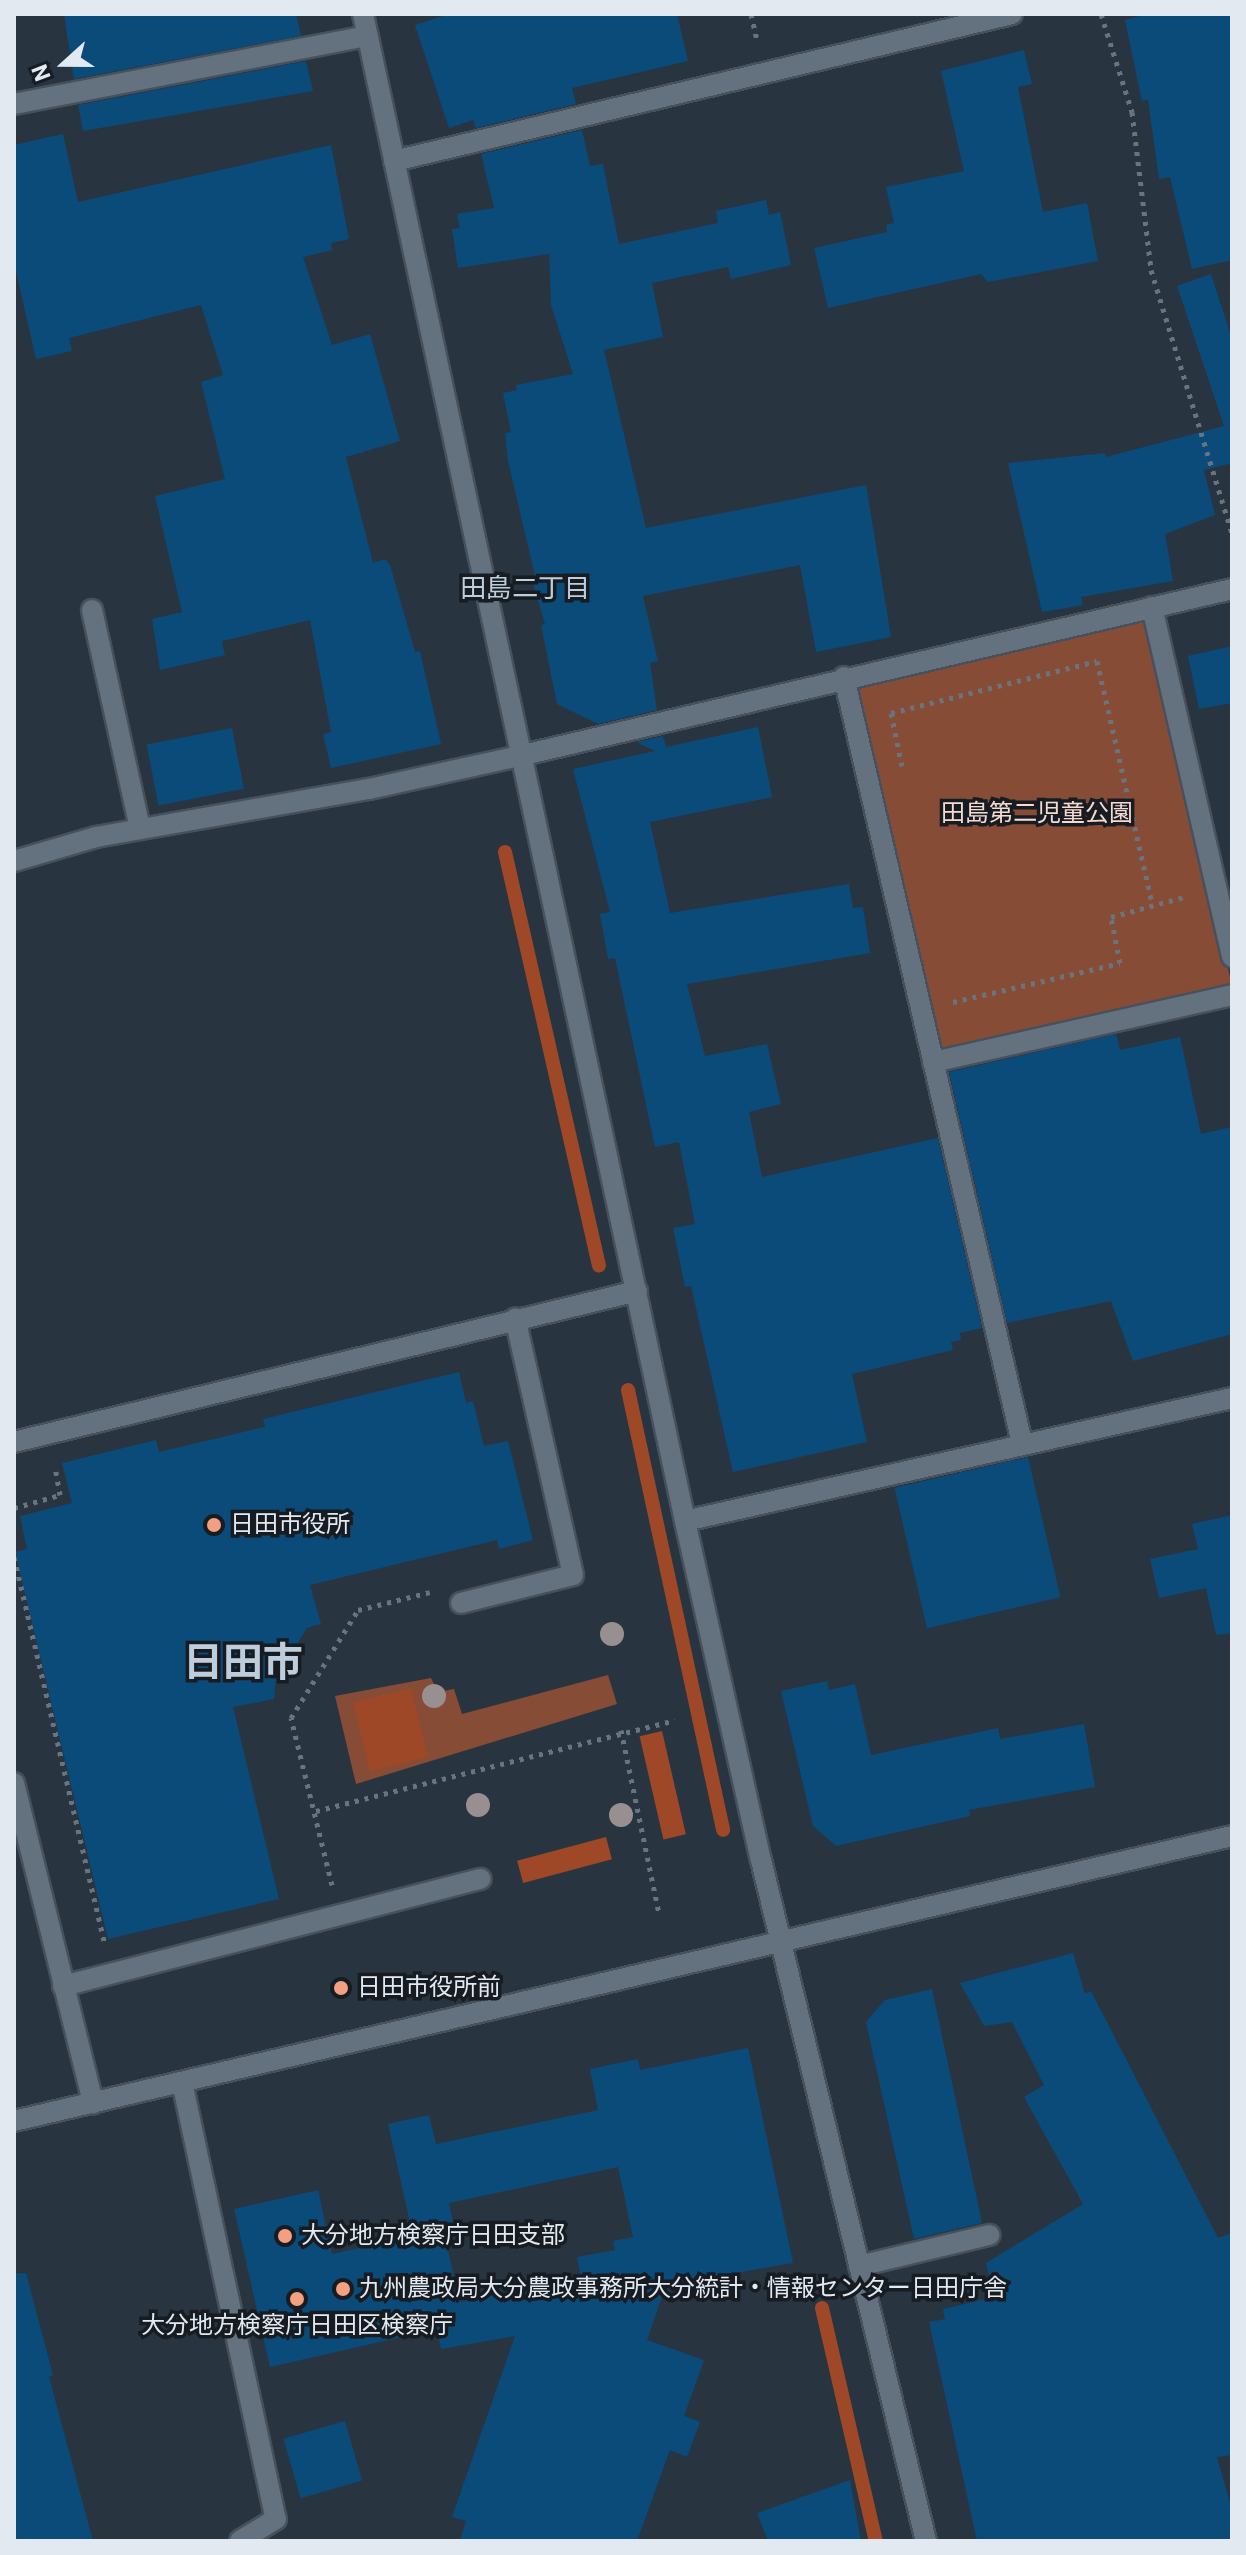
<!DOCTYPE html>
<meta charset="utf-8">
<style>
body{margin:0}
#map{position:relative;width:1246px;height:2555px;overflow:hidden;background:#283540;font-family:Roboto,"Noto Sans JP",sans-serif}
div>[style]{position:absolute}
.green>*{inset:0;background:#864c36;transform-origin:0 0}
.water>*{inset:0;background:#9e4828;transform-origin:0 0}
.stream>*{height:14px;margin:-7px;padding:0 7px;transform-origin:7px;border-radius:7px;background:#9e4828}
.building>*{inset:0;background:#0a4b79;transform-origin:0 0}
.path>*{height:5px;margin-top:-2.5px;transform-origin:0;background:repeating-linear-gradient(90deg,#69747e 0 4px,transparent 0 10px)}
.roads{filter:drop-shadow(2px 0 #47515c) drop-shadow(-2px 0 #47515c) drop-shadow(0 2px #47515c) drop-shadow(0 -2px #47515c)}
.service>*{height:20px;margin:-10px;padding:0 10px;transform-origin:10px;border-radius:10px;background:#64727f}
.minor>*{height:20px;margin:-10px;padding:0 10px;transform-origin:10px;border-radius:10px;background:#64727f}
.tertiary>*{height:20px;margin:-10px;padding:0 10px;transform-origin:10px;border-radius:10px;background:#64727f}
.trees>*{width:24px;height:24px;margin:-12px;border-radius:50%;background:#989090}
.dots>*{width:22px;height:22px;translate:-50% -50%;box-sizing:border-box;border:4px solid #161c21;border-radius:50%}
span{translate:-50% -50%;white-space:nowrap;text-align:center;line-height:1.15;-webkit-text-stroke:7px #161c21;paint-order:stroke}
.park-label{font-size:24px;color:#f4dad1}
.poi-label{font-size:24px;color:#e2e9f1}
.left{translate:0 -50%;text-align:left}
.neighbourhood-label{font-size:26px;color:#becddc}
.town-label{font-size:40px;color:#becddc;font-weight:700}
.frame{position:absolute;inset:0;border:16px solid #e2e9f1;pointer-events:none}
.north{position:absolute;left:24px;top:24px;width:80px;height:80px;-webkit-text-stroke:6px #161c21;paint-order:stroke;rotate:249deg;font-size:22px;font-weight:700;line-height:32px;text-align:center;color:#e2e9f1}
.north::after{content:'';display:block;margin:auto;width:28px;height:36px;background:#e2e9f1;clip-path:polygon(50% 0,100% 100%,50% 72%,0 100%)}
</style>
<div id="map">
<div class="green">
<div style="left:1146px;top:613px;width:381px;height:303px;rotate:77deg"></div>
<div style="clip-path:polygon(608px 1675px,617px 1704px,356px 1784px,335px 1696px,431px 1678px,438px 1692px,454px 1689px,462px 1714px)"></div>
</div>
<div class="water">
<div style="left:411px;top:1688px;width:71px;height:60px;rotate:76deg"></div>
<div style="left:662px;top:1731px;width:106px;height:23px;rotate:77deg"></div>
<div style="left:606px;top:1837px;width:23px;height:92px;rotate:75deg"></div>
</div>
<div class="stream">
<div style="left:505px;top:852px;width:424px;rotate:77.2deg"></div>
<div style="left:628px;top:1390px;width:450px;rotate:77.8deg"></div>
<div style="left:822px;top:2308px;width:239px;rotate:77deg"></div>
</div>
<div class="building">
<div style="clip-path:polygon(64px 14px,296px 14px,301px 36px,74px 79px)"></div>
<div style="clip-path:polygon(449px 14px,677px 14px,688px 61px,572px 88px,576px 104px,476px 128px,473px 120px,449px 128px,415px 25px)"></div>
<div style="clip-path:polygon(1147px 14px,1232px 14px,1232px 260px,1192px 269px,1170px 177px,1159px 179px,1148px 100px,1142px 101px,1125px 20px)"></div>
<div style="clip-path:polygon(1024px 50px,1032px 84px,1018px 87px,1043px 212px,1087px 203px,1098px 261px,988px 282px,981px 274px,828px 308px,814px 248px,887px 232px,886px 225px,894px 223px,886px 187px,964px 171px,941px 71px)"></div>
<div style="clip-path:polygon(306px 61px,313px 91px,83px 131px,78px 105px)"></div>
<div style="clip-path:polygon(582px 130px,590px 166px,603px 164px,619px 244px,718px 223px,716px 211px,766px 200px,769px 215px,780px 212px,791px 265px,731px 279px,728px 267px,652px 283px,663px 337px,604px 350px,646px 528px,866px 485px,891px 637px,816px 652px,800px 565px,643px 596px,658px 661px,650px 663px,657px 710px,598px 724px,557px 704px,541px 625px,545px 624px,531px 577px,535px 576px,508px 461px,505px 433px,511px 432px,503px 393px,517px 390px,516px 385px,573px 374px,551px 305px,549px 254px,458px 268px,452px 229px,460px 228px,457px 214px,494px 208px,481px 154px)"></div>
<div style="clip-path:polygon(63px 134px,78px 202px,331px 145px,349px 239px,331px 243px,332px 250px,303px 257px,332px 345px,370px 334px,400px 441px,346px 457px,373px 563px,385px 559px,390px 565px,415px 652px,420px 651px,441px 744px,331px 768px,323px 734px,331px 732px,310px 620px,222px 641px,225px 655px,160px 670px,152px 619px,182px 612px,155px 496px,225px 479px,201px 382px,223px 375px,201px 305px,69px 338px,72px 351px,36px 359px,14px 263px,14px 145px)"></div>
<div style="clip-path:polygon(1211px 274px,1232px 339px,1232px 463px,1204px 470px,1215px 515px,1165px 534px,1173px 581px,1081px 597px,1083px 605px,1042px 612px,1008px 463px,1105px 453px,1106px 457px,1224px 426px,1177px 286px)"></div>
<div style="clip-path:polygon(1232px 646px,1232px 703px,1199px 709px,1188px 656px)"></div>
<div style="clip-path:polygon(758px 727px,772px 797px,650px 822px,670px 913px,849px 884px,853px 908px,863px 907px,870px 953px,687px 984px,705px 1056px,767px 1044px,781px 1104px,749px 1112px,762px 1177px,938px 1138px,982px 1328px,960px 1333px,961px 1340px,951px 1342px,953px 1350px,852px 1374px,867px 1442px,733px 1472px,691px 1286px,685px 1287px,673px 1228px,695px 1224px,679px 1142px,655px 1147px,615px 958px,608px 959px,600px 914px,610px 912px,573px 769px,655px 751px,636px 742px,663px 736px,666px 747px)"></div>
<div style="left:232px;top:728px;width:62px;height:87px;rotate:79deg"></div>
<div style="clip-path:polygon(1116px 1034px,1120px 1050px,1180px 1037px,1201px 1134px,1232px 1127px,1232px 1334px,1133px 1361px,1111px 1301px,1007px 1323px,949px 1072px)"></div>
<div style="clip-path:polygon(459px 1372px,466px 1403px,473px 1401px,484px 1446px,508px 1441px,533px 1540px,499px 1549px,497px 1540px,310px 1585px,321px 1624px,307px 1628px,276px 1678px,274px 1699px,233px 1707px,279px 1899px,108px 1939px,15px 1552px,27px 1549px,20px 1516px,72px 1503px,62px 1463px,156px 1440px,159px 1452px,265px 1427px,263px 1419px)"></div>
<div style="left:1028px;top:1457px;width:144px;height:137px;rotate:77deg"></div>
<div style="clip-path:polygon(1232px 1515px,1232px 1633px,1216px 1635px,1206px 1588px,1159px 1598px,1150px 1559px,1198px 1549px,1192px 1524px)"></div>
<div style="clip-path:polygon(827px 1681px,829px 1690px,855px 1684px,871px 1755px,998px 1728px,1000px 1739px,1084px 1724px,1095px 1787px,969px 1810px,970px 1816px,836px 1846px,813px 1826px,781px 1691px)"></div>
<div style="clip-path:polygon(1073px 1953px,1085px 1994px,1091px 1991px,1218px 2238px,1232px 2233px,1232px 2455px,1217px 2457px,1232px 2510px,1232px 2541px,977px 2541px,929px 2322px,945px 2319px,943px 2309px,994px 2297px,986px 2263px,1083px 2204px,1024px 2097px,1044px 2085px,1012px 2022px,984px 2026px,960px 1983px)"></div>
<div style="clip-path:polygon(932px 1989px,982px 2223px,914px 2239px,866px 2022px,885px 2000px)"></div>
<div style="clip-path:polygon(evenodd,748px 2048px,793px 2263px,666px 2285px,647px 2340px,704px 2360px,684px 2416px,700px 2422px,687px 2457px,670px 2450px,637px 2541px,460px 2541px,466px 2521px,452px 2517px,515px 2336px,441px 2349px,437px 2329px,270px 2367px,234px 2209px,318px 2190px,332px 2254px,413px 2236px,388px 2124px,429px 2115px,436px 2144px,598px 2110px,590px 2069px,638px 2059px,640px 2070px,748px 2048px,618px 2167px,633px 2237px,613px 2241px,615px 2250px,577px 2257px,581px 2278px,460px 2302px,444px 2233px,455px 2231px,449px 2203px,618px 2167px)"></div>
<div style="clip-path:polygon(26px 2273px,53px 2375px,49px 2377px,93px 2541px,14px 2541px,14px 2274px)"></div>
<div style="left:345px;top:2421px;width:62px;height:64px;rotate:74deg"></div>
<div style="clip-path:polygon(850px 2480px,861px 2541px,768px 2541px,757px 2513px)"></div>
</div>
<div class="path">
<div style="left:751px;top:14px;width:27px;rotate:77deg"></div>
<div style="left:1101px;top:14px;width:103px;rotate:72.4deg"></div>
<div style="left:1132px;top:112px;width:159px;rotate:83.1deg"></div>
<div style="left:1151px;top:270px;width:276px;rotate:72.9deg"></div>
<div style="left:902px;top:766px;width:54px;rotate:-101.7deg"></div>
<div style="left:891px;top:713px;width:212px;rotate:-14.2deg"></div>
<div style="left:1097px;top:661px;width:249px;rotate:77.2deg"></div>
<div style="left:953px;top:1002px;width:171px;rotate:-13.1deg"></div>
<div style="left:1120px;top:963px;width:47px;rotate:-101.1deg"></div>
<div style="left:1111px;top:917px;width:76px;rotate:-15.3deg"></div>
<div style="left:14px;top:1508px;width:48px;rotate:-15.8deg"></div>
<div style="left:60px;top:1495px;width:29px;rotate:-100deg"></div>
<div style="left:14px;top:1557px;width:395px;rotate:76.8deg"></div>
<div style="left:621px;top:1730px;width:188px;rotate:78.3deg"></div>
<div style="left:316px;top:1811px;width:370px;rotate:-14.2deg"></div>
<div style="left:332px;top:1885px;width:172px;rotate:-103.8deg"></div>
<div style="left:291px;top:1718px;width:127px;rotate:-58.2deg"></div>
<div style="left:358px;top:1610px;width:74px;rotate:-14deg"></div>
</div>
<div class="roads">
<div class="service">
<div style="left:14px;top:1442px;width:641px;rotate:-13.62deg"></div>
<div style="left:461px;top:1603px;width:115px;rotate:-14deg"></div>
<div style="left:573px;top:1575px;width:263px;rotate:-102.7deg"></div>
<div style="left:14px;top:1783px;width:330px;rotate:76.1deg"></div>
<div style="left:63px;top:1986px;width:431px;rotate:-14.4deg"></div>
<div style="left:859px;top:2266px;width:134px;rotate:-13.4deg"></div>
</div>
<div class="minor">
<div style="left:14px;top:104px;width:360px;rotate:-10.9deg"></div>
<div style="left:394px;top:161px;width:635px;rotate:-13.38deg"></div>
<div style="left:1152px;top:607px;width:359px;rotate:77.1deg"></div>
<div style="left:92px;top:610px;width:224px;rotate:77.6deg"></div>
<div style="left:844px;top:677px;width:786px;rotate:76.92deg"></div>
<div style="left:14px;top:861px;width:85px;rotate:-16.3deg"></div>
<div style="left:96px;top:837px;width:277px;rotate:-10deg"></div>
<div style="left:369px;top:789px;width:154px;rotate:-12.4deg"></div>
<div style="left:933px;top:1062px;width:306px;rotate:-12.6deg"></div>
<div style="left:182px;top:2082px;width:447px;rotate:77.9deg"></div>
<div style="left:276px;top:2519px;width:42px;rotate:148.6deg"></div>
</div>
<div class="tertiary">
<div style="left:363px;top:14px;width:1541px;rotate:77.94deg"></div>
<div style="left:685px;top:1521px;width:347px;rotate:77.4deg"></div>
<div style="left:761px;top:1860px;width:701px;rotate:76.38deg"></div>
<div style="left:519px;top:756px;width:732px;rotate:-13.18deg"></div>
<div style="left:685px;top:1521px;width:561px;rotate:-12.67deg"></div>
<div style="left:14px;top:2121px;width:1251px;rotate:-13.17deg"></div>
</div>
</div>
<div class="trees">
<div style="left:612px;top:1634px"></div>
<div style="left:434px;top:1696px"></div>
<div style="left:478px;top:1805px"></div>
<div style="left:621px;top:1815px"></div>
</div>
<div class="dots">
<div style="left:214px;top:1525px;background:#f3a082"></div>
<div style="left:341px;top:1988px;background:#f3a082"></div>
<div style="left:285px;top:2236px;background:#f3a082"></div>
<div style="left:343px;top:2289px;background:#f3a082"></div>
<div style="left:297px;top:2299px;background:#f3a082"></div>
</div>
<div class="park-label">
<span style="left:1037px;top:814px">田島第二児童公園</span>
</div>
<div class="poi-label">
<span class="left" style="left:230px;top:1525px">日田市役所</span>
<span class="left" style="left:357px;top:1988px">日田市役所前</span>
<span class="left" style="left:301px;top:2236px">大分地方検察庁日田支部</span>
<span class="left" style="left:359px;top:2289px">九州農政局大分農政事務所大分統計・情報センター日田庁舎</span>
<span style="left:297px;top:2326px">大分地方検察庁日田区検察庁</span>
</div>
<div class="neighbourhood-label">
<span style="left:525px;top:589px">田島二丁目</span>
</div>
<div class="town-label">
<span style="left:243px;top:1663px">日田市</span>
</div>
<div class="frame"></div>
<div class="north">N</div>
</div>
